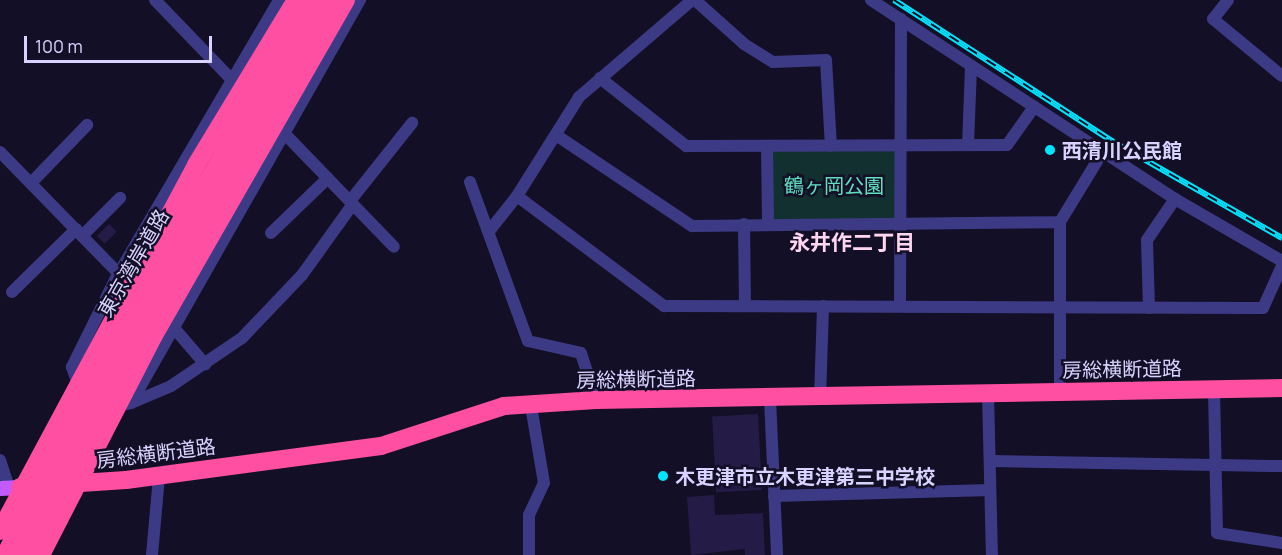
<!DOCTYPE html>
<meta charset="utf-8">
<style>
body{margin:0}
#map{position:relative;width:1282px;height:555px;overflow:hidden;background:#130f26;font-family:Manrope,"Noto Sans JP",sans-serif}
div>[style]{position:absolute}
.green>*{inset:0;background:#12302f;transform-origin:0 0}
.building>*{inset:0;background:#241b47;transform-origin:0 0}
.street>*{height:12px;margin:-6px;padding:0 6px;transform-origin:6px;border-radius:6px;background:#3d3a85}
.primary>*{height:15px;margin:-7.5px;padding:0 7.5px;transform-origin:7.5px;border-radius:7.5px;background:#c25bff}
.highway>*{height:18px;margin:-9px;padding:0 9px;transform-origin:9px;border-radius:9px;background:#ff4fa3}
.rail>*{height:6px;margin-top:-3px;transform-origin:0;background:repeating-linear-gradient(90deg,#130f26 0 11px,#00e5ff 0 22px);box-sizing:border-box;border-block:2px solid #00e5ff}
.dots>*{width:16px;height:16px;translate:-50% -50%;box-sizing:border-box;border:3px solid #130f26;border-radius:50%}
span{translate:-50% -50%;white-space:nowrap;text-align:center;line-height:1.15;-webkit-text-stroke:5px #130f26;paint-order:stroke}
.poi-label{font-size:20px;color:#d9d4ff;font-weight:700}
.left{translate:0 -50%;text-align:left}
.park-label{font-size:20px;color:#5fe0c0}
.street-label{font-size:20px;color:#d9d4ff}
.neighbourhood-label{font-size:21px;color:#ffd6f0;font-weight:700}
.scale{position:absolute;left:24px;top:36px;width:188px;height:27px;box-sizing:border-box;border:3px solid #d9d4ff;border-top:0;padding-left:8px;font-size:18px;line-height:21px;white-space:nowrap;color:#d9d4ff;-webkit-text-stroke:4px #130f26;paint-order:stroke}
</style>
<div id="map">
<div class="green">
<div style="left:900px;top:146px;width:77px;height:133px;rotate:90deg"></div>
</div>
<div class="building">
<div style="left:109px;top:224px;width:11px;height:17px;rotate:45deg"></div>
<div style="left:758px;top:414px;width:76px;height:46px;rotate:87deg"></div>
<div style="clip-path:polygon(714px 495px,715px 515px,763px 513px,765px 555px,745px 555px,745px 549px,691px 555px,687px 497px)"></div>
</div>
<div class="street">
<div style="left:155px;top:0;width:112px;rotate:46.1deg"></div>
<div style="left:695px;top:0;width:66px;rotate:41.9deg"></div>
<div style="left:744px;top:44px;width:34px;rotate:32deg"></div>
<div style="left:773px;top:62px;width:53px;rotate:-2.2deg"></div>
<div style="left:826px;top:60px;width:86px;rotate:86.7deg"></div>
<div style="left:871px;top:0;width:363px;rotate:33.2deg"></div>
<div style="left:1175px;top:199px;width:124px;rotate:30.1deg"></div>
<div style="left:1228px;top:0;width:24px;rotate:128deg"></div>
<div style="left:1213px;top:19px;width:89px;rotate:39.6deg"></div>
<div style="left:600px;top:78px;width:110px;rotate:38.3deg"></div>
<div style="left:686px;top:146px;width:321px;rotate:-0.2deg"></div>
<div style="left:1007px;top:145px;width:47px;rotate:-54.6deg"></div>
<div style="left:284px;top:133px;width:158px;rotate:46deg"></div>
<div style="left:556px;top:135px;width:164px;rotate:33.8deg"></div>
<div style="left:692px;top:226px;width:368px;rotate:-0.6deg"></div>
<div style="left:968px;top:145px;width:79px;rotate:-87.8deg"></div>
<div style="left:767px;top:147px;width:76px;rotate:89.2deg"></div>
<div style="left:0;top:152px;width:170px;rotate:45.7deg"></div>
<div style="left:470px;top:182px;width:169px;rotate:70deg"></div>
<div style="left:528px;top:341px;width:54px;rotate:12.8deg"></div>
<div style="left:581px;top:353px;width:49px;rotate:72.3deg"></div>
<div style="left:31px;top:183px;width:81px;rotate:-46deg"></div>
<div style="left:517px;top:196px;width:184px;rotate:36.8deg"></div>
<div style="left:664px;top:306px;width:599px;rotate:0.19deg"></div>
<div style="left:1263px;top:308px;width:46px;rotate:-65.7deg"></div>
<div style="left:350px;top:201px;width:100px;rotate:-51.5deg"></div>
<div style="left:744px;top:224px;width:82px;rotate:89.3deg"></div>
<div style="left:490px;top:230px;width:43px;rotate:-51.5deg"></div>
<div style="left:517px;top:196px;width:117px;rotate:-57.9deg"></div>
<div style="left:579px;top:97px;width:149px;rotate:-40.6deg"></div>
<div style="left:271px;top:233px;width:79px;rotate:-44deg"></div>
<div style="left:82px;top:236px;width:54px;rotate:-45deg"></div>
<div style="left:12px;top:292px;width:90px;rotate:-44.5deg"></div>
<div style="left:900px;top:306px;width:287px;rotate:-89.8deg"></div>
<div style="left:1149px;top:308px;width:68px;rotate:-91.7deg"></div>
<div style="left:1147px;top:240px;width:50px;rotate:-55.7deg"></div>
<div style="left:174px;top:328px;width:48px;rotate:49.3deg"></div>
<div style="left:77px;top:381px;width:15px;rotate:-110deg"></div>
<div style="left:72px;top:367px;width:99px;rotate:-63.7deg"></div>
<div style="left:116px;top:278px;width:322px;rotate:-59.6deg"></div>
<div style="left:1214px;top:390px;width:143px;rotate:88.8deg"></div>
<div style="left:1217px;top:533px;width:66px;rotate:8.7deg"></div>
<div style="left:1060px;top:392px;width:170px;rotate:-90deg"></div>
<div style="left:1060px;top:222px;width:81px;rotate:-58.7deg"></div>
<div style="left:988px;top:394px;width:161px;rotate:88.6deg"></div>
<div style="left:820px;top:398px;width:92px;rotate:-88.1deg"></div>
<div style="left:770px;top:399px;width:156px;rotate:87.4deg"></div>
<div style="left:131px;top:403px;width:43px;rotate:-23deg"></div>
<div style="left:171px;top:386px;width:86px;rotate:-34.1deg"></div>
<div style="left:242px;top:338px;width:87px;rotate:-46.4deg"></div>
<div style="left:302px;top:275px;width:87px;rotate:-54.3deg"></div>
<div style="left:117px;top:406px;width:14px;rotate:-12deg"></div>
<div style="left:131px;top:403px;width:464px;rotate:-60.4deg"></div>
<div style="left:0;top:460px;width:29px;rotate:72deg"></div>
<div style="left:990px;top:461px;width:292px;rotate:1deg"></div>
<div style="left:774px;top:496px;width:216px;rotate:-1.6deg"></div>
<div style="left:152px;top:555px;width:79px;rotate:-84.9deg"></div>
<div style="left:529px;top:555px;width:40px;rotate:-90deg"></div>
<div style="left:529px;top:515px;width:35px;rotate:-65deg"></div>
<div style="left:544px;top:483px;width:78px;rotate:-99.6deg"></div>
</div>
<div class="primary">
<div style="left:0;top:488px;width:20px;rotate:-3deg"></div>
</div>
<div class="highway">
<div style="left:20px;top:487px;width:106px;rotate:-3.8deg"></div>
<div style="left:126px;top:480px;width:257px;rotate:-7.6deg"></div>
<div style="left:381px;top:446px;width:129px;rotate:-18deg"></div>
<div style="left:504px;top:406px;width:92px;rotate:-3.7deg"></div>
<div style="left:596px;top:400px;width:686px;rotate:-1deg"></div>
<div style="left:0;top:531px;width:415px;rotate:-61.8deg"></div>
<div style="left:196px;top:165px;width:193px;rotate:-58.8deg"></div>
<div style="left:5px;top:555px;width:254px;rotate:-62.6deg"></div>
<div style="left:122px;top:329px;width:380px;rotate:-60deg"></div>
<div style="left:23px;top:555px;width:248px;rotate:-62.9deg"></div>
<div style="left:136px;top:334px;width:385px;rotate:-60.2deg"></div>
<div style="left:41px;top:555px;width:245px;rotate:-62.8deg"></div>
<div style="left:153px;top:337px;width:388px;rotate:-60.2deg"></div>
</div>
<div class="rail">
<div style="left:894px;top:0;width:260px;rotate:32.9deg"></div>
<div style="left:1112px;top:141px;width:196px;rotate:29.7deg"></div>
</div>
<div class="dots">
<div style="left:1050px;top:150px;background:#00e5ff"></div>
<div style="left:663px;top:476px;background:#00e5ff"></div>
</div>
<div class="poi-label">
<span class="left" style="left:1062px;top:150px">西清川公民館</span>
<span class="left" style="left:675px;top:476px">木更津市立木更津第三中学校</span>
</div>
<div class="park-label">
<span style="left:834px;top:185px">鶴ヶ岡公園</span>
</div>
<div class="street-label">
<span style="left:133px;top:263px;rotate:-60deg">東京湾岸道路</span>
<span style="left:1122px;top:369px;rotate:-1deg">房総横断道路</span>
<span style="left:636px;top:379px;rotate:-1deg">房総横断道路</span>
<span style="left:156px;top:453px;rotate:-7deg">房総横断道路</span>
</div>
<div class="neighbourhood-label">
<span style="left:852px;top:242px">永井作二丁目</span>
</div>
<div class="scale">100 m</div>
</div>
